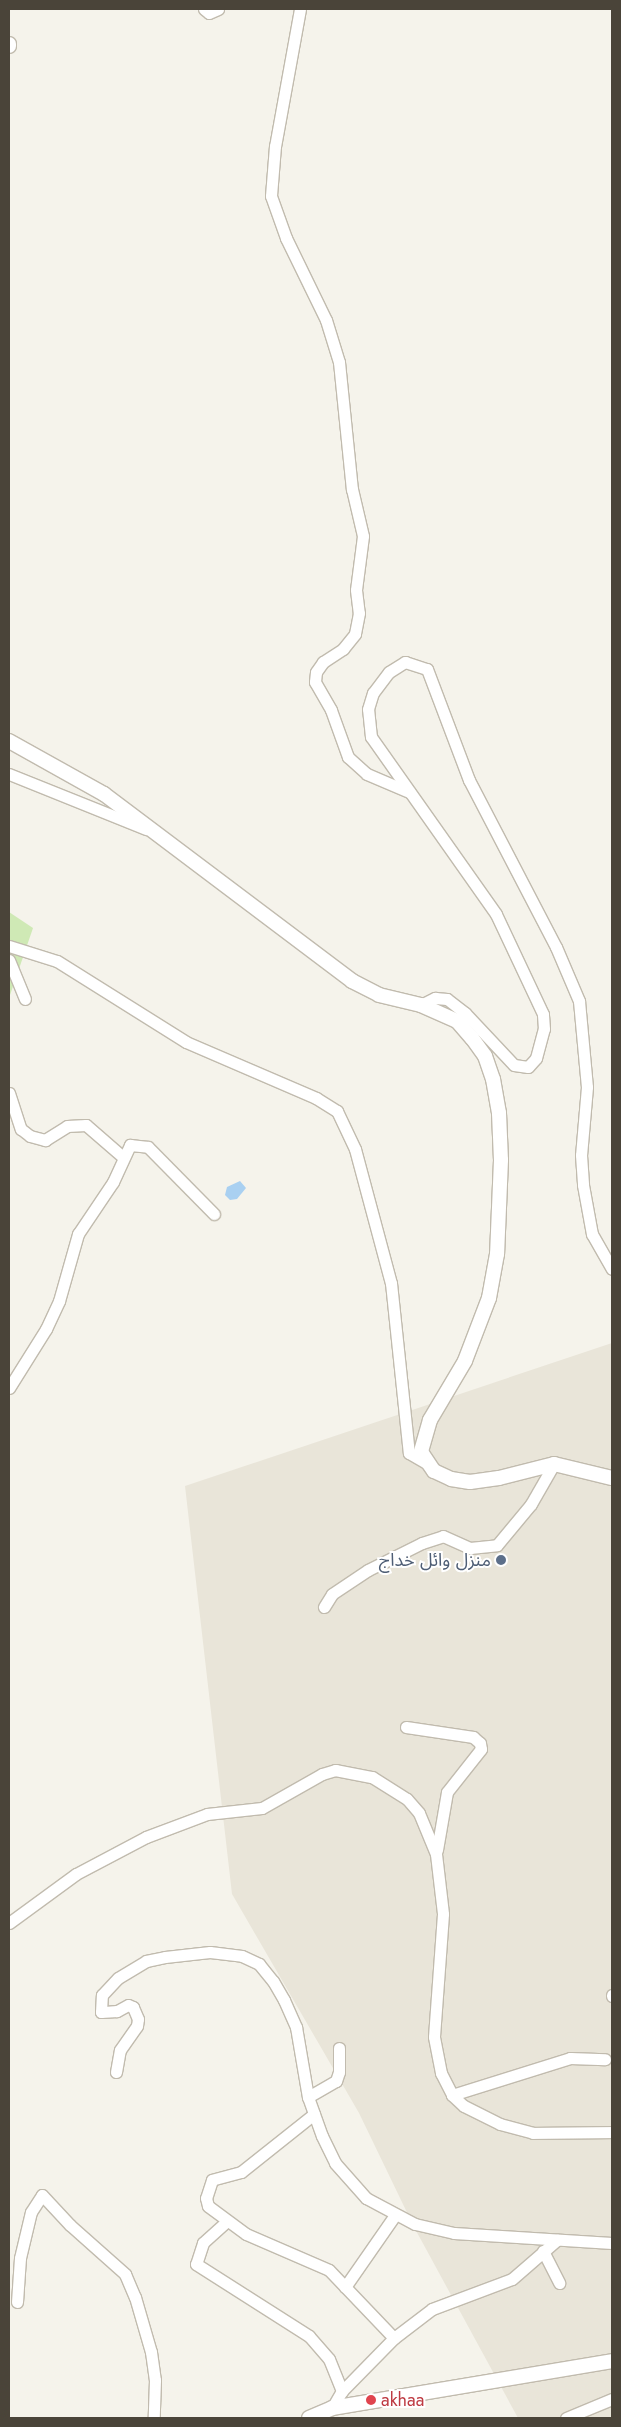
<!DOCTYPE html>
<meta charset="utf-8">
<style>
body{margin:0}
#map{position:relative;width:621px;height:2427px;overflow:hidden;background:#f5f3eb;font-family:Jost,"Noto Sans Arabic",sans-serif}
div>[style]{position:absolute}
.residential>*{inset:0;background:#e9e5d9}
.green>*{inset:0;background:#cfe9b5}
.water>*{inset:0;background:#a9d0f1}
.roads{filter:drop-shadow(1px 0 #c1bbae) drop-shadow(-1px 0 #c1bbae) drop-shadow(0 1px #c1bbae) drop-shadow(0 -1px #c1bbae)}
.minor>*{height:11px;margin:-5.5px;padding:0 5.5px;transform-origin:5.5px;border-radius:5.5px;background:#fff}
.tertiary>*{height:14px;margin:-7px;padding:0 7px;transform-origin:7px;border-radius:7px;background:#fff}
.dots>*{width:14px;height:14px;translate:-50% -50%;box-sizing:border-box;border:2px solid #fff;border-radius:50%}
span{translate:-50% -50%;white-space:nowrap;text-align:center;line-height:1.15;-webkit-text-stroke:4px #fff;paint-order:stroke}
.service-label{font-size:18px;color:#4e5e75}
.right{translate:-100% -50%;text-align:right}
.health-label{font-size:18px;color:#be3a42}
.left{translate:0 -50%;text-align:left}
.frame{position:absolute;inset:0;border:10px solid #4a4439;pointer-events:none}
</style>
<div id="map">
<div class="residential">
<div style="clip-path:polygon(612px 1343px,612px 2418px,518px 2418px,414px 2227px,359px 2113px,232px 1894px,185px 1486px)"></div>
</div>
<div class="green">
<div style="clip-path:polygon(9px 912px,33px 928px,9px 998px)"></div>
</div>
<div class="water">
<div style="clip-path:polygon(240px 1181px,246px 1188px,237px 1199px,230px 1200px,225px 1195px,227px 1187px)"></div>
</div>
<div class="roads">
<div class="minor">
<div style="left:204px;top:9px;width:6px;rotate:39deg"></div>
<div style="left:209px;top:13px;width:10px;rotate:-24deg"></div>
<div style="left:300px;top:9px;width:139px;rotate:100.3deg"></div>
<div style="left:275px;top:146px;width:50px;rotate:94.6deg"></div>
<div style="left:271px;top:196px;width:45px;rotate:70.3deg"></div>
<div style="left:286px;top:238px;width:91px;rotate:64deg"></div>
<div style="left:326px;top:320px;width:44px;rotate:72.8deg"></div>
<div style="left:339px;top:362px;width:128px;rotate:84.2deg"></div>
<div style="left:352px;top:489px;width:48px;rotate:76.8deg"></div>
<div style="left:363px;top:536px;width:54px;rotate:97.4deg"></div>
<div style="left:356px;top:590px;width:23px;rotate:83deg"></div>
<div style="left:359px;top:613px;width:21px;rotate:101deg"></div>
<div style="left:355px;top:634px;width:19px;rotate:129deg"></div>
<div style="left:343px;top:649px;width:24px;rotate:147deg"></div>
<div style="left:323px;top:662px;width:12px;rotate:125deg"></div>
<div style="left:316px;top:672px;width:10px;rotate:96deg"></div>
<div style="left:315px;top:682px;width:32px;rotate:60deg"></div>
<div style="left:331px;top:710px;width:50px;rotate:70.1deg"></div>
<div style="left:348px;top:757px;width:25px;rotate:42deg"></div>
<div style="left:367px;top:774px;width:46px;rotate:23.2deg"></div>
<div style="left:9px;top:774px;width:148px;rotate:21.9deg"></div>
<div style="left:9px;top:946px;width:50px;rotate:17.4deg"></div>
<div style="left:57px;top:961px;width:152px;rotate:32.1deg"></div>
<div style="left:186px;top:1042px;width:142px;rotate:23.3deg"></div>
<div style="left:316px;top:1098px;width:25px;rotate:32deg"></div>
<div style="left:337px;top:1111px;width:42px;rotate:64.7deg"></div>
<div style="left:355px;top:1149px;width:139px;rotate:75deg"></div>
<div style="left:391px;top:1283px;width:171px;rotate:84deg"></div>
<div style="left:409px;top:1453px;width:20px;rotate:30deg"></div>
<div style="left:9px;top:960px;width:42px;rotate:67.7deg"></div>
<div style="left:421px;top:1005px;width:16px;rotate:-27deg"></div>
<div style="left:435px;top:998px;width:12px;rotate:5deg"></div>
<div style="left:447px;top:999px;width:23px;rotate:38deg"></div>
<div style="left:465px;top:1013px;width:71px;rotate:46.7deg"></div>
<div style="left:514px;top:1065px;width:14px;rotate:8deg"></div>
<div style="left:528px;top:1067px;width:12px;rotate:-48deg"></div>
<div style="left:536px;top:1058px;width:30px;rotate:-75deg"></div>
<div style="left:544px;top:1029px;width:15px;rotate:-94deg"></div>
<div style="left:543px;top:1014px;width:110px;rotate:-115.2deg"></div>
<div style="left:496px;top:914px;width:217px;rotate:-125.2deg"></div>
<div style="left:371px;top:737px;width:28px;rotate:-96deg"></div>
<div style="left:368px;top:709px;width:17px;rotate:-73deg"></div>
<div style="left:373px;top:693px;width:26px;rotate:-53deg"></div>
<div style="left:389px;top:672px;width:19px;rotate:-32deg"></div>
<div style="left:405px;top:662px;width:23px;rotate:18deg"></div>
<div style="left:427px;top:669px;width:119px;rotate:69.3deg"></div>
<div style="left:469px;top:780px;width:188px;rotate:62.5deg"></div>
<div style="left:556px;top:947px;width:59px;rotate:66.9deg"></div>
<div style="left:579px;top:1001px;width:86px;rotate:84.7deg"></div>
<div style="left:587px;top:1087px;width:68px;rotate:95deg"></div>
<div style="left:581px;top:1155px;width:30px;rotate:86deg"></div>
<div style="left:583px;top:1185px;width:50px;rotate:79.6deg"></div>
<div style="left:592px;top:1234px;width:40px;rotate:60.3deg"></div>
<div style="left:9px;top:1093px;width:38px;rotate:72deg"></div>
<div style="left:21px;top:1129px;width:11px;rotate:38deg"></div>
<div style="left:30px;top:1136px;width:16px;rotate:15deg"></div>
<div style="left:45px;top:1140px;width:26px;rotate:-32deg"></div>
<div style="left:67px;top:1126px;width:19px;rotate:-3deg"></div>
<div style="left:86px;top:1125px;width:49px;rotate:40.9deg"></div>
<div style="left:9px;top:1388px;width:70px;rotate:-57.9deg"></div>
<div style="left:46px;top:1329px;width:31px;rotate:-65deg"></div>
<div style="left:59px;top:1301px;width:70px;rotate:-74.2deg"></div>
<div style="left:78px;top:1234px;width:63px;rotate:-56.1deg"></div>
<div style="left:113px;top:1182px;width:41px;rotate:-65.3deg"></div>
<div style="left:130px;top:1145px;width:18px;rotate:6deg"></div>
<div style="left:148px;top:1147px;width:94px;rotate:45.4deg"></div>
<div style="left:324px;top:1607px;width:15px;rotate:-58deg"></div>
<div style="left:332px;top:1594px;width:43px;rotate:-33.7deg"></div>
<div style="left:368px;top:1570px;width:60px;rotate:-26.6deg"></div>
<div style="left:422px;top:1543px;width:22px;rotate:-18deg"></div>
<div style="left:443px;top:1536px;width:30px;rotate:24deg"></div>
<div style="left:470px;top:1548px;width:27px;rotate:-6deg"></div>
<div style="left:497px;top:1545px;width:53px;rotate:-50.3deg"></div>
<div style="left:531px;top:1504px;width:46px;rotate:-60.1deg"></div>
<div style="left:406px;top:1727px;width:68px;rotate:8.5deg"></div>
<div style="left:473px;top:1737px;width:9px;rotate:41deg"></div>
<div style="left:480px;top:1743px;width:6px;rotate:81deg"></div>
<div style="left:481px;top:1749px;width:55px;rotate:128.3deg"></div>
<div style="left:447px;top:1792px;width:59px;rotate:99.8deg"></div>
<div style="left:9px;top:1923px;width:83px;rotate:-36.2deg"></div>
<div style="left:76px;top:1874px;width:79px;rotate:-27.9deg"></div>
<div style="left:146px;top:1837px;width:65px;rotate:-20.7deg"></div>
<div style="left:207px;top:1814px;width:55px;rotate:-6.2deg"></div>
<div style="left:262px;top:1808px;width:69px;rotate:-29.5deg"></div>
<div style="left:322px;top:1774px;width:14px;rotate:-17deg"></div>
<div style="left:335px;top:1770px;width:38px;rotate:11deg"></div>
<div style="left:372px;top:1777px;width:41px;rotate:32.2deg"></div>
<div style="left:407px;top:1799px;width:18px;rotate:49deg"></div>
<div style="left:419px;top:1813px;width:44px;rotate:67.5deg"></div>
<div style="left:436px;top:1854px;width:60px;rotate:83.3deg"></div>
<div style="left:443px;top:1914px;width:123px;rotate:94.2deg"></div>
<div style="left:434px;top:2037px;width:37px;rotate:79deg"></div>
<div style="left:441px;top:2073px;width:25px;rotate:63deg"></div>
<div style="left:452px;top:2095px;width:16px;rotate:43deg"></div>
<div style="left:464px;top:2106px;width:40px;rotate:26.6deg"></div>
<div style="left:500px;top:2124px;width:34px;rotate:15deg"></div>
<div style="left:533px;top:2133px;width:79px;rotate:-0.7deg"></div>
<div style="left:612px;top:1996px;width:1px;rotate:-90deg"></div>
<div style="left:116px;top:2072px;width:22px;rotate:-80deg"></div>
<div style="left:120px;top:2050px;width:29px;rotate:-55deg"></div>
<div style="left:137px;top:2026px;width:7px;rotate:-82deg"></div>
<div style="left:138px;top:2019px;width:13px;rotate:-113deg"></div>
<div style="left:133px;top:2007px;width:5px;rotate:-158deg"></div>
<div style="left:128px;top:2005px;width:13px;rotate:151deg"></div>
<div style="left:117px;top:2011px;width:16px;rotate:176deg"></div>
<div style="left:101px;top:2012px;width:17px;rotate:-87deg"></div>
<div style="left:102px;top:1995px;width:23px;rotate:-47deg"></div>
<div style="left:118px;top:1978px;width:33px;rotate:-31deg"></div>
<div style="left:146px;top:1961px;width:19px;rotate:-12deg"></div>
<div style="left:165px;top:1957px;width:45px;rotate:-6.3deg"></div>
<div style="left:210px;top:1952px;width:32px;rotate:7deg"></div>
<div style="left:242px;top:1956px;width:19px;rotate:25deg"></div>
<div style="left:259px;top:1964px;width:22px;rotate:51deg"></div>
<div style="left:273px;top:1981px;width:22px;rotate:60deg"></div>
<div style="left:284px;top:2000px;width:30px;rotate:66deg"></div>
<div style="left:296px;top:2027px;width:71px;rotate:80.3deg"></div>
<div style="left:308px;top:2097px;width:41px;rotate:70.3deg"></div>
<div style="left:322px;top:2136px;width:30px;rotate:64deg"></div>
<div style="left:335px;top:2163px;width:47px;rotate:48.5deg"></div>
<div style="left:366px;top:2198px;width:55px;rotate:28deg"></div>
<div style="left:415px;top:2224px;width:40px;rotate:13deg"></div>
<div style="left:454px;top:2233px;width:158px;rotate:3.6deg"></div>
<div style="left:452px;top:2095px;width:124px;rotate:-17.4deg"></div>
<div style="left:570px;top:2058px;width:35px;rotate:2deg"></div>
<div style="left:308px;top:2097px;width:32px;rotate:-30deg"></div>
<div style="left:336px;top:2081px;width:9px;rotate:-72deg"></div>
<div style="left:339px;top:2072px;width:24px;rotate:-90deg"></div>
<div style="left:314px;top:2114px;width:93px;rotate:141.5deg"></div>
<div style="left:241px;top:2172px;width:30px;rotate:165deg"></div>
<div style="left:212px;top:2180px;width:19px;rotate:108deg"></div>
<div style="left:206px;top:2198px;width:8px;rotate:76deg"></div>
<div style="left:208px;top:2206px;width:47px;rotate:36.4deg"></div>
<div style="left:246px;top:2234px;width:90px;rotate:23.4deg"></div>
<div style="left:329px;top:2270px;width:94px;rotate:46.3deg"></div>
<div style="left:226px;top:2222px;width:31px;rotate:138deg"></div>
<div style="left:203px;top:2243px;width:22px;rotate:108deg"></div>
<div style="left:196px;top:2264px;width:134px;rotate:32.5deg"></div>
<div style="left:309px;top:2336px;width:30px;rotate:49deg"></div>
<div style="left:329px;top:2359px;width:35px;rotate:68deg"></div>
<div style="left:543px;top:2251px;width:36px;rotate:63deg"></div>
<div style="left:345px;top:2287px;width:88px;rotate:-55.2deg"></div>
<div style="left:17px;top:2302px;width:44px;rotate:-86.1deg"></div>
<div style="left:20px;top:2258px;width:47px;rotate:-76.6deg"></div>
<div style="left:31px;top:2212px;width:20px;rotate:-57deg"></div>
<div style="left:42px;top:2195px;width:41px;rotate:47deg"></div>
<div style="left:70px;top:2225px;width:74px;rotate:41.7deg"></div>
<div style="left:125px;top:2274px;width:25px;rotate:67deg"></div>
<div style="left:135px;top:2297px;width:57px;rotate:73.8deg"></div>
<div style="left:151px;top:2352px;width:28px;rotate:82deg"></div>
<div style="left:155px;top:2380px;width:38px;rotate:92deg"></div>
<div style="left:332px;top:2408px;width:20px;rotate:-60deg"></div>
<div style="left:342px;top:2391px;width:74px;rotate:-45.5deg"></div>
<div style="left:394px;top:2338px;width:48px;rotate:-37.3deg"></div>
<div style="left:432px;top:2309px;width:85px;rotate:-20.6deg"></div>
<div style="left:512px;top:2279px;width:60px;rotate:-40.9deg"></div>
<div style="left:566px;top:2418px;width:50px;rotate:-22.4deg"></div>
</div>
<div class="tertiary">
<div style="left:9px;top:44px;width:2px;rotate:90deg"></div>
<div style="left:9px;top:741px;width:109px;rotate:29.2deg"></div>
<div style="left:104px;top:794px;width:311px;rotate:37deg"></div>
<div style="left:352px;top:981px;width:30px;rotate:27deg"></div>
<div style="left:379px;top:995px;width:43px;rotate:13.4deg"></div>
<div style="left:421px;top:1005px;width:39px;rotate:24deg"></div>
<div style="left:457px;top:1021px;width:23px;rotate:49deg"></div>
<div style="left:472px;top:1038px;width:22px;rotate:54deg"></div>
<div style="left:485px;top:1056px;width:24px;rotate:71deg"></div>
<div style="left:493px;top:1079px;width:35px;rotate:80deg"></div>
<div style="left:499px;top:1113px;width:47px;rotate:87.6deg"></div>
<div style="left:501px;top:1160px;width:94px;rotate:92.4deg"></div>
<div style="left:497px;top:1254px;width:45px;rotate:100.3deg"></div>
<div style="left:489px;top:1298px;width:67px;rotate:110.9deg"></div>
<div style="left:465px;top:1361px;width:69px;rotate:120.7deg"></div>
<div style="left:430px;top:1420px;width:33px;rotate:106deg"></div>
<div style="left:421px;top:1452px;width:23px;rotate:56deg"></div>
<div style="left:434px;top:1471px;width:19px;rotate:25deg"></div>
<div style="left:451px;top:1479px;width:19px;rotate:9deg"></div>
<div style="left:470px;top:1482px;width:29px;rotate:-8deg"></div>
<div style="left:499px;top:1478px;width:57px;rotate:-14.3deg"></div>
<div style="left:554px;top:1464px;width:60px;rotate:13.6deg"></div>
<div style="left:309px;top:2418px;width:25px;rotate:-23deg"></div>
<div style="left:332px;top:2408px;width:284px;rotate:-9.5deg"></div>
</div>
</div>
<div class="dots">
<div style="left:501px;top:1560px;background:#5c6f8a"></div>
<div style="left:371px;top:2400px;background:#e0444e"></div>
</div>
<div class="service-label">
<span class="right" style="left:491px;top:1560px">منزل وائل خداج</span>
</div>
<div class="health-label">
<span class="left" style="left:381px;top:2400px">akhaa</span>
</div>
<div class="frame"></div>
</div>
